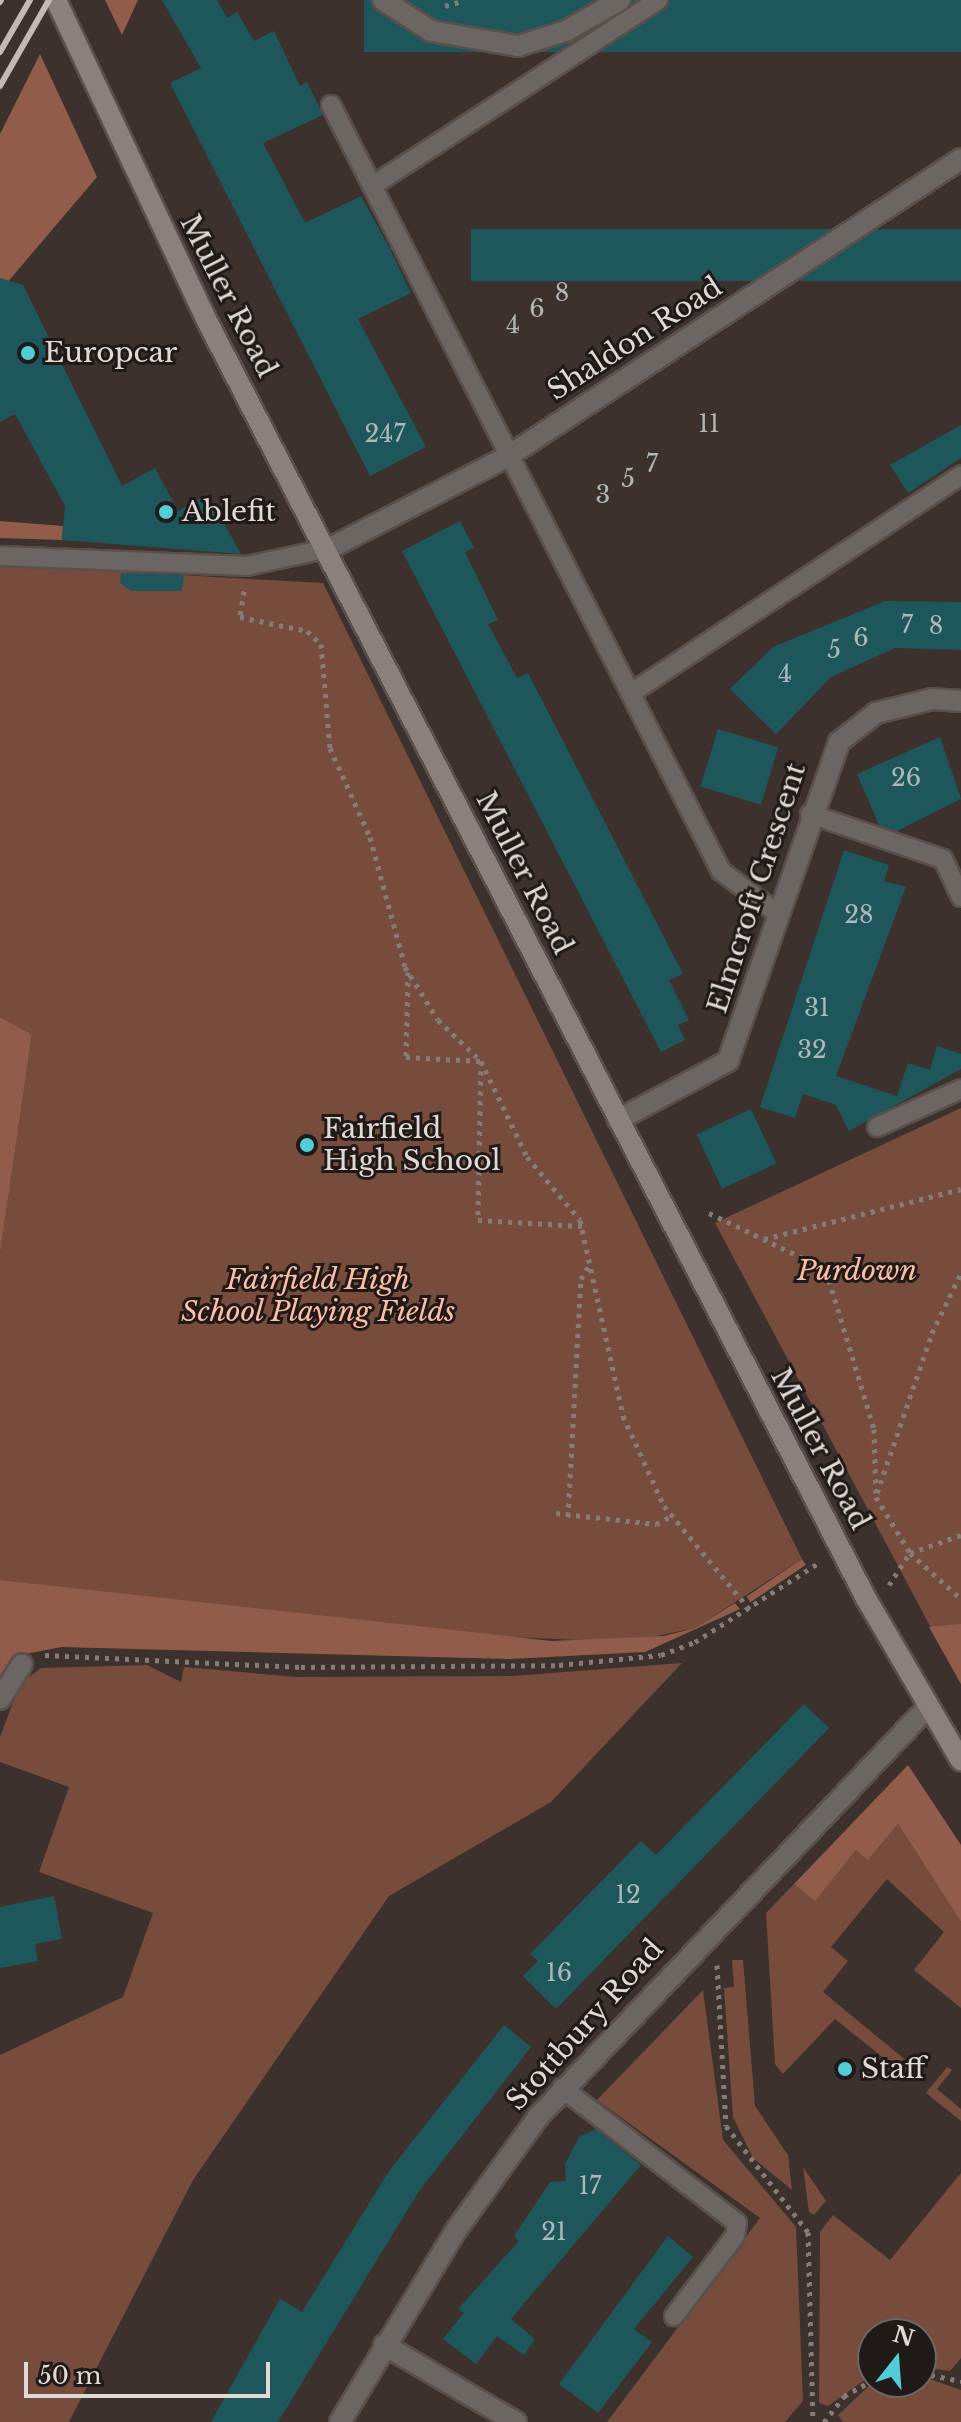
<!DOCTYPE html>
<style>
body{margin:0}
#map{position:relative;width:961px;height:2422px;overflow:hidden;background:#3c312d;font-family:"Libre Baskerville",serif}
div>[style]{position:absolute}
.green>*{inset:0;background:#774c3c}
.forest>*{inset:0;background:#915d4a;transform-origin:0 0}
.building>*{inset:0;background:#1d575c;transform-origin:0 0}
.path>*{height:5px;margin-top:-2.5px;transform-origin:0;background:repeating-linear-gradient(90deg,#857c78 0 4px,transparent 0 10px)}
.roads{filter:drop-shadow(2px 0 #5a4f4b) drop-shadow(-2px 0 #5a4f4b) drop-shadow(0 2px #5a4f4b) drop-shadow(0 -2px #5a4f4b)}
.service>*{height:18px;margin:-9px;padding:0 9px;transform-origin:9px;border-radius:9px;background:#6b6563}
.minor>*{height:20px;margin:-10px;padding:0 10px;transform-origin:10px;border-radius:10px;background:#6b6563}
.secondary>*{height:20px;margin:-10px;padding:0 10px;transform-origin:10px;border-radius:10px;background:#8a807d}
.rail>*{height:6px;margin:-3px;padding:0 3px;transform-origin:3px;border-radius:3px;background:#c1bab6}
.dots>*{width:22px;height:22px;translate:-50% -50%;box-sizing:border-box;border:4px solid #1f1a18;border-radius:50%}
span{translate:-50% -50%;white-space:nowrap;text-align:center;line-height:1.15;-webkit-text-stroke:6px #1f1a18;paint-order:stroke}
.number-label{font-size:24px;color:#afb8b8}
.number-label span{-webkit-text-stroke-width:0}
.street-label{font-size:28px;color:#e0d9d6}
.poi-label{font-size:28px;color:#e0d9d6}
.left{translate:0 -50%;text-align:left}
.park-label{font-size:28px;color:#ffbda4;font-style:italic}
.north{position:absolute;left:857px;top:2318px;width:80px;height:80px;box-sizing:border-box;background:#1f1a18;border:2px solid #6c6664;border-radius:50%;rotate:17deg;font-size:22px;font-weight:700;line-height:32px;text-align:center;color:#e0d9d6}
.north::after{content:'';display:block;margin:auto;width:28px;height:36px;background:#52ccd6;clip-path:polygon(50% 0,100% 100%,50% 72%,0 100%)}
.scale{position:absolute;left:24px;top:2362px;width:246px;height:36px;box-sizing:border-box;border:4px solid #e0d9d6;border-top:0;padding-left:10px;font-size:24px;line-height:28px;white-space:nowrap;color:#e0d9d6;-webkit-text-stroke:6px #1f1a18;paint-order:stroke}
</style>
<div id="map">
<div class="green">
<div style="clip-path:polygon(0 565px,323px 583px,802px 1559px,695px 1628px,628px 1642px,463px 1635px,0 1580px,0 1254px,32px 1036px,0 1017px)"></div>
<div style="clip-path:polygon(961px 1108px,961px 1684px,715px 1223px)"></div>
<div style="clip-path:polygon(682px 1663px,551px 1802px,389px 1896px,193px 2180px,69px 2422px,0 2422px,0 2055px,123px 1997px,153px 1913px,39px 1872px,69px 1787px,0 1762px,0 1737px,20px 1684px,41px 1668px,147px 1665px,181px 1682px,184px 1667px,297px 1677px,513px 1676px)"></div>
<div style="clip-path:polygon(898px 1824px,961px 1922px,961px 2008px,914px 1970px,944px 1932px,887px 1879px,831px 1947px,848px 1961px,823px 1992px,914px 2067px,906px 2076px,835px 2019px,783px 2074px,775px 2064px,766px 1913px,794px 1884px,815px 1900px,856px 1850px,869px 1859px)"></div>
<div style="clip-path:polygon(732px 1960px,743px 1960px,755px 2106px,788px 2155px,792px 2190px,753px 2158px,733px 2117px,724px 1988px,734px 1987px)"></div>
<div style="clip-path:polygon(703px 1990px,723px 2140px,796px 2227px,803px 2401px,785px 2422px,607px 2422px,760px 2218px,597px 2100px)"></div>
<div style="clip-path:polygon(947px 2067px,952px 2070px,937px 2089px,961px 2109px,961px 2121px,926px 2093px)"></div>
<div style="clip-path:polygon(803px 2167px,826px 2201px,814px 2215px,809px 2212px)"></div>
<div style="clip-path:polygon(961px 2173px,961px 2358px,950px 2371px,921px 2367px,921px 2334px,873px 2334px,873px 2374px,828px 2406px,819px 2403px,820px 2232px,833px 2215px,890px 2260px)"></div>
<div style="clip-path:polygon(930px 2379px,961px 2390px,961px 2422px,843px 2422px,838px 2415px,869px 2386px)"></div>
</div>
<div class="forest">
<div style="clip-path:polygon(105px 0,138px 0,122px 35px)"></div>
<div style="clip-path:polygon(40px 54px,97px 177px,0 291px,0 134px)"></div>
<div style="clip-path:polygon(0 521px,63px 526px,62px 540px,0 538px)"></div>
<div style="clip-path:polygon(0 1017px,32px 1035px,0 1254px)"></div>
<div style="left:802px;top:1559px;width:7px;height:67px;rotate:56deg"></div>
<div style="clip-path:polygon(0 1580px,552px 1641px,664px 1636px,695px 1628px,735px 1603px,740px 1609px,645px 1652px,510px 1659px,62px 1647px,20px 1655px,0 1675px)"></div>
<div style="clip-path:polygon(961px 1624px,961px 1684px,929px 1627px)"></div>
<div style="clip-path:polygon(908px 1765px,961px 1845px,961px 1922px,898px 1824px,868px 1860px,856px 1850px,815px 1901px,794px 1884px)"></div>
</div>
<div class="building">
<div style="clip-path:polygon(162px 0,217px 0,227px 18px,237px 12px,254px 41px,274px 31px,300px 86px,307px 82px,323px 115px,263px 143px,305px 223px,361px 196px,389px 247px,411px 293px,358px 319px,426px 447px,370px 476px,170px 83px,201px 68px)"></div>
<div style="left:961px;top:0;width:52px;height:597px;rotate:90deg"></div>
<div style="left:961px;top:229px;width:52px;height:490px;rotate:90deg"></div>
<div style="clip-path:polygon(0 278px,23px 285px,122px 486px,155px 468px,178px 511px,208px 494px,241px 554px,62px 540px,65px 506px,15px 414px,0 422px)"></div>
<div style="clip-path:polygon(961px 425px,961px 458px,908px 493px,890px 465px)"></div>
<div style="clip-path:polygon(460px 521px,474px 548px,465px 552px,498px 620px,488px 624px,517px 678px,528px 673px,683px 974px,669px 980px,689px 1020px,678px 1025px,685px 1040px,661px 1052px,402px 551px)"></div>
<div style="clip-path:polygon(121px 573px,184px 575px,182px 591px,131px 591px,120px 583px)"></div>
<div style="clip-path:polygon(885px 601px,961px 602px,961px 650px,895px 648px,831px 677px,776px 734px,730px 689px,773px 647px)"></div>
<div style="left:718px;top:729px;width:63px;height:60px;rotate:17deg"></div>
<div style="clip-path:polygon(940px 737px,961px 799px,897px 831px,879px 825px,857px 774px)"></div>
<div style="clip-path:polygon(844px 850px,889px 865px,884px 881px,906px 887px,836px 1076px,897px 1096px,908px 1063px,930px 1070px,937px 1046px,961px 1054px,961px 1069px,849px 1131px,836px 1105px,803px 1094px,795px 1118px,760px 1107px)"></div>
<div style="left:751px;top:1109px;width:60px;height:60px;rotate:65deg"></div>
<div style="clip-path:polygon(804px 1704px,829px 1728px,556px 2009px,523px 1976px,538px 1961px,530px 1954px,641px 1841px,656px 1855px)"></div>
<div style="clip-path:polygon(54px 1896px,62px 1939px,35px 1944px,38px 1961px,0 1968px,0 1907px)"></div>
<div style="clip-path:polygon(504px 2025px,531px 2047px,419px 2191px,278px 2422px,211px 2422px,280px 2299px,302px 2312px,389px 2171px)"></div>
<div style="clip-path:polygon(596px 2129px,641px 2165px,511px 2319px,535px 2339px,524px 2355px,497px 2336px,476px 2364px,443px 2339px,464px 2313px,458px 2309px,519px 2241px,514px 2236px,550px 2182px,566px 2181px,565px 2164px,579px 2137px)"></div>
<div style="clip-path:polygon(668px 2236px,693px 2257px,634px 2329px,652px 2342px,598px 2413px,559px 2384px)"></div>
</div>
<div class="path">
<div style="left:445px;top:6px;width:19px;rotate:-16deg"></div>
<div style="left:244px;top:591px;width:26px;rotate:99deg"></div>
<div style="left:240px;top:617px;width:68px;rotate:11.8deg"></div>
<div style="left:307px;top:631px;width:19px;rotate:43deg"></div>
<div style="left:321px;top:644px;width:104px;rotate:85.1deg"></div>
<div style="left:330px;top:748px;width:98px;rotate:65.8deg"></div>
<div style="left:370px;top:837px;width:135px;rotate:74.9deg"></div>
<div style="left:405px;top:967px;width:62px;rotate:58.1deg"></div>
<div style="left:438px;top:1020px;width:59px;rotate:43.6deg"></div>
<div style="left:481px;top:1061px;width:106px;rotate:64.4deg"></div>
<div style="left:527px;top:1157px;width:82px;rotate:49.9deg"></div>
<div style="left:580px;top:1220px;width:201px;rotate:77.6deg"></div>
<div style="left:623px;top:1416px;width:99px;rotate:65.5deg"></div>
<div style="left:664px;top:1506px;width:135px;rotate:50.4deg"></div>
<div style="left:408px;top:972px;width:85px;rotate:91.3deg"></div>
<div style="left:406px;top:1057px;width:75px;rotate:3.1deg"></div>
<div style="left:481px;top:1061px;width:159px;rotate:91.1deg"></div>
<div style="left:478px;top:1220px;width:104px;rotate:3.3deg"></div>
<div style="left:709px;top:1213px;width:111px;rotate:25.6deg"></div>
<div style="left:809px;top:1261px;width:28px;rotate:44deg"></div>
<div style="left:829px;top:1280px;width:156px;rotate:73.2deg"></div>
<div style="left:874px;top:1429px;width:68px;rotate:88.3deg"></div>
<div style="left:876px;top:1497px;width:66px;rotate:58.7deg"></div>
<div style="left:910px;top:1553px;width:69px;rotate:42deg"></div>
<div style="left:764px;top:1239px;width:203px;rotate:-14.2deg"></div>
<div style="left:877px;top:1493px;width:169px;rotate:-71deg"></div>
<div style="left:932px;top:1333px;width:67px;rotate:-64.2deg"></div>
<div style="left:556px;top:1513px;width:101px;rotate:6.3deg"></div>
<div style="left:656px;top:1524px;width:18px;rotate:-27deg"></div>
<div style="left:568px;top:1517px;width:238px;rotate:-86.9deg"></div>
<div style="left:581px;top:1279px;width:20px;rotate:-60deg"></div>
<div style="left:889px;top:1585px;width:38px;rotate:-57deg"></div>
<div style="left:910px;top:1553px;width:54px;rotate:-19.4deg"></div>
<div style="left:45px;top:1655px;width:256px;rotate:2.7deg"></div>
<div style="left:301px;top:1667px;width:258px;rotate:-0.4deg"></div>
<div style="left:559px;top:1665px;width:102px;rotate:-5.6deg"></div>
<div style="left:661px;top:1655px;width:36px;rotate:-21deg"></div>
<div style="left:695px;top:1642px;width:148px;rotate:-32.6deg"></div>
<div style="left:717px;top:1965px;width:161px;rotate:86.8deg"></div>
<div style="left:726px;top:2126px;width:134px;rotate:52.3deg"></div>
<div style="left:808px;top:2232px;width:190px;rotate:88.5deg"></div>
<div style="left:921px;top:2373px;width:41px;rotate:11.3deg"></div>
<div style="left:824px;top:2422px;width:33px;rotate:-52deg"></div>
<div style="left:844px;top:2396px;width:33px;rotate:-29deg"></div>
</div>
<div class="roads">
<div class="service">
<div style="left:331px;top:105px;width:860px;rotate:63.02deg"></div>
<div style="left:721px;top:871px;width:71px;rotate:37deg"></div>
<div style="left:372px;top:186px;width:341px;rotate:-33deg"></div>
<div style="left:0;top:556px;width:247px;rotate:2.3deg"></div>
<div style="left:247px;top:566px;width:85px;rotate:-12.2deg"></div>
<div style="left:634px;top:691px;width:392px;rotate:-33.4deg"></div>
<div style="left:810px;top:814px;width:140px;rotate:18.7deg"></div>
<div style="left:943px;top:859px;width:42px;rotate:64.7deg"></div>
<div style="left:877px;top:1127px;width:92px;rotate:-24.3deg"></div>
<div style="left:562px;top:2088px;width:221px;rotate:37.6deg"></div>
<div style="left:737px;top:2223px;width:13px;rotate:99deg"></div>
<div style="left:735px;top:2236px;width:101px;rotate:127.3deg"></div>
</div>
<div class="minor">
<div style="left:383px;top:0;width:57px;rotate:32.9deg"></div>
<div style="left:431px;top:31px;width:88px;rotate:9.8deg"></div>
<div style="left:518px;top:46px;width:50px;rotate:-17.4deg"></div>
<div style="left:566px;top:31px;width:62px;rotate:-29.9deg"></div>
<div style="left:330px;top:548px;width:199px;rotate:-27.2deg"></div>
<div style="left:507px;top:457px;width:543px;rotate:-33.28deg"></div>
<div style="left:618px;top:1120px;width:125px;rotate:-28.2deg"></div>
<div style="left:728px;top:1061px;width:338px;rotate:-70.8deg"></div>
<div style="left:839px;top:742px;width:47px;rotate:-38.1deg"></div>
<div style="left:876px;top:713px;width:58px;rotate:-14deg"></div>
<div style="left:932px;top:699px;width:29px;rotate:4deg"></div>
<div style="left:0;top:1699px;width:41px;rotate:-57.8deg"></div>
<div style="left:384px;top:2345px;width:153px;rotate:30.3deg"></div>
<div style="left:340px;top:2422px;width:226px;rotate:-58.8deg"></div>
<div style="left:457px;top:2229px;width:138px;rotate:-54.1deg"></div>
<div style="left:538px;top:2117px;width:564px;rotate:-46.44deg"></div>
</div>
<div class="secondary">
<div style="left:56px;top:0;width:353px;rotate:64.8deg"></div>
<div style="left:206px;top:319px;width:1441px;rotate:62.71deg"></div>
<div style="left:867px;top:1600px;width:186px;rotate:59.7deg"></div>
</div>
</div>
<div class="rail">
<div style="left:0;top:2px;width:2px;rotate:-63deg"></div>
<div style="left:0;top:52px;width:60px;rotate:-60deg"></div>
<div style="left:0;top:86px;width:99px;rotate:-60.3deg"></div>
</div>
<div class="dots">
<div style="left:28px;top:353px;background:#52ccd6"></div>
<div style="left:166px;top:512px;background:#52ccd6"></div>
<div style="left:307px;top:1145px;background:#52ccd6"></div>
<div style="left:845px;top:2069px;background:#52ccd6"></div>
</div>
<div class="number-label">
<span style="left:562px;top:293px">8</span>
<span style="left:537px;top:309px">6</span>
<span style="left:513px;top:325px">4</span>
<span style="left:709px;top:424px">11</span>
<span style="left:385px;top:434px">247</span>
<span style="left:652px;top:464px">7</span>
<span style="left:628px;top:479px">5</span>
<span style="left:603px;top:495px">3</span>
<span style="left:907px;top:625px">7</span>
<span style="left:936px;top:626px">8</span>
<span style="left:861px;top:638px">6</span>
<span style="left:834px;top:650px">5</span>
<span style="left:785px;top:674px">4</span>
<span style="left:906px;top:778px">26</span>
<span style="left:859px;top:915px">28</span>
<span style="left:817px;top:1008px">31</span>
<span style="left:812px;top:1050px">32</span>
<span style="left:628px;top:1895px">12</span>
<span style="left:559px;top:1973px">16</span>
<span style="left:590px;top:2186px">17</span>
<span style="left:554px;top:2232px">21</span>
</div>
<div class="street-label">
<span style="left:228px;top:296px;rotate:63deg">Muller Road</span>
<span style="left:635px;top:339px;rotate:-33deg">Shaldon Road</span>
<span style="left:524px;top:873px;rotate:63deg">Muller Road</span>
<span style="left:757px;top:888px;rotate:-72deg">Elmcroft Crescent</span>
<span style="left:820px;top:1449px;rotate:62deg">Muller Road</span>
<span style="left:585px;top:2025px;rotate:-48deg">Stottbury Road</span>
</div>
<div class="poi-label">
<span class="left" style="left:44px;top:353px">Europcar</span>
<span class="left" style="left:182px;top:512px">Ablefit</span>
<span class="left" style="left:323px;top:1145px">Fairfield<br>High School</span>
<span class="left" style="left:861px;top:2069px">Staff</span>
</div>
<div class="park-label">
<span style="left:857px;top:1271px">Purdown</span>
<span style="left:318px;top:1296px">Fairfield High<br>School Playing Fields</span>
</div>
<div class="north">N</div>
<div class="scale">50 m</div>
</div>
